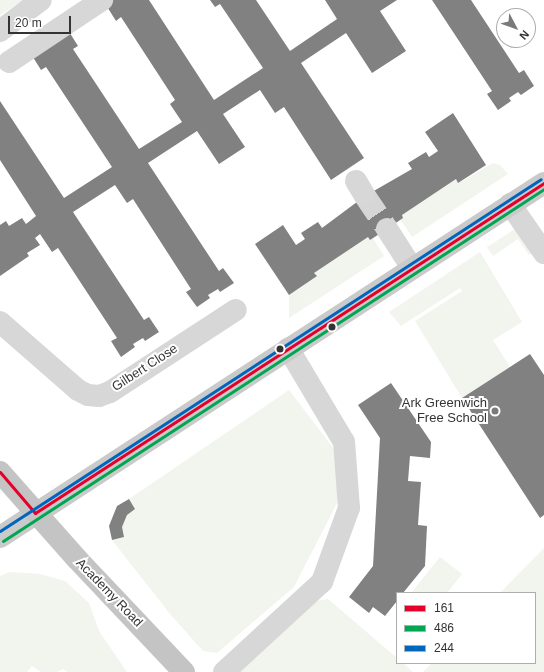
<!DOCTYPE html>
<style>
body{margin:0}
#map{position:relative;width:544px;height:672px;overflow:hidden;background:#fff;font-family:Arial,sans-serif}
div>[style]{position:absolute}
.green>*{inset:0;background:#f1f5ed}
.building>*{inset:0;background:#818181}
.minor-tunnel>*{height:22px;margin-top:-11px;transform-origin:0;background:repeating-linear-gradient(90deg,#d6d6d6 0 22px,transparent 0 33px)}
.minor>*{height:22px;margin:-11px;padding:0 11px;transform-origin:11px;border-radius:11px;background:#d7d7d7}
.major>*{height:22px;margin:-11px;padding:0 11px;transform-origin:11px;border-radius:11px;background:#cacaca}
.highway>*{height:22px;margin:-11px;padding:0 11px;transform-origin:11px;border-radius:11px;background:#c4c4c4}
.bus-1>*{height:3px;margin:-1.5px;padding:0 1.5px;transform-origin:1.5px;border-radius:1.5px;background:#e4002b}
.bus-2>*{height:3px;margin:-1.5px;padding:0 1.5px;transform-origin:1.5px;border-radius:1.5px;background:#00a651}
.bus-3>*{height:3px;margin:-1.5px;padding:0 1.5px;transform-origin:1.5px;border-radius:1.5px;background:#0065bd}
.dots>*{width:11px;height:11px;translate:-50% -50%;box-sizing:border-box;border:2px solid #fff;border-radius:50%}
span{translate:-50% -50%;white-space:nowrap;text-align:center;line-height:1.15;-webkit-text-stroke:4px #fff;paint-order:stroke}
.street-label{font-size:13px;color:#333}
.poi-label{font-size:13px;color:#333}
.right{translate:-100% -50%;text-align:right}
.legend{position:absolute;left:396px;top:592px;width:140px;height:72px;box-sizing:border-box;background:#fff;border:1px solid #adadad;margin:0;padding:5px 7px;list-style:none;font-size:12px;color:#333}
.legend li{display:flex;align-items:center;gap:8px;height:20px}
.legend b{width:20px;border:1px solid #adadad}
.north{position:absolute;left:496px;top:8px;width:40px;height:40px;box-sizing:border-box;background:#fff;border:1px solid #adadad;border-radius:50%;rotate:131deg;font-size:11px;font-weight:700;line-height:16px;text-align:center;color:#333}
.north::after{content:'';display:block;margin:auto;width:14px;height:18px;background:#7a7a7a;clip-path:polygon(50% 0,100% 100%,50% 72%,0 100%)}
.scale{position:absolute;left:8px;top:16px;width:63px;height:18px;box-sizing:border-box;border:2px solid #333;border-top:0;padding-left:5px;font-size:12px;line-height:14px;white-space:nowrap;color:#333;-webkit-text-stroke:3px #fff;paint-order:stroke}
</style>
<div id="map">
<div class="green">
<div style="clip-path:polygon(0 0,24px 0,0 15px)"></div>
<div style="clip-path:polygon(493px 163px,500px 165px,508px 174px,412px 237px,400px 219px,403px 218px,402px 215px,456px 179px,459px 183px)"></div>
<div style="clip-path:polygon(515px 229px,532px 253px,529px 255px,518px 239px,493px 256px,487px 247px)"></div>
<div style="clip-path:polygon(368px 237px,370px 240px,373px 238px,384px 256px,289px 318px,289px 295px,316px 276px,314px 273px)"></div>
<div style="clip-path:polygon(480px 252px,522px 322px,493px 340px,510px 367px,462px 398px,415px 321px,462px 291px,460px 288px,401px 326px,389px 312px)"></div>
<div style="clip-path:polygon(289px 390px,337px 453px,337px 503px,294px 587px,217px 653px,203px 651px,170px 614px,112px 540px,124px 537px,122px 527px,127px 515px,135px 509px,129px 499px)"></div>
<div style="clip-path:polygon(544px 548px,544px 672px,423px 672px,432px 663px,535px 663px,535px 593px,500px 593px)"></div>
<div style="clip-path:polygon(440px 557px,462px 574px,447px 593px,411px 593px)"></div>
<div style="clip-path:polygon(10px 572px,40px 574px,65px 581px,89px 603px,99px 631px,127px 672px,67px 672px,63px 669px,57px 672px,41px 672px,32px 666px,27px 672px,0 672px,0 576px)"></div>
<div style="clip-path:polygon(328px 599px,397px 658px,397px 663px,403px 663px,413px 672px,238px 672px,315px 601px)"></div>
</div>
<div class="building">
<div style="clip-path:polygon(113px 0,149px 0,214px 100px,263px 68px,220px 4px,215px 7px,210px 0,256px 0,290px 51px,337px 19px,325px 0,397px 0,380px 11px,406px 51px,372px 73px,346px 33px,301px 63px,364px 158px,331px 180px,284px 107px,275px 113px,260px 90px,223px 114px,245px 147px,219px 164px,197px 131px,148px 163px,219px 271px,223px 268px,234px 283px,220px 292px,218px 289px,208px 295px,210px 298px,197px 307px,186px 292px,191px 289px,133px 199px,127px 203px,115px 185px,73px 212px,144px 320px,149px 317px,159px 332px,145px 341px,143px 338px,133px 344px,135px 347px,121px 357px,111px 341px,117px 338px,58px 248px,52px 252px,40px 234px,35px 238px,40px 245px,27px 253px,29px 256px,0 276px,0 225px,6px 221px,9px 226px,22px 218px,26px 224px,36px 216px,0 160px,0 101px,64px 198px,112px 167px,46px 67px,41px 70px,31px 54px,68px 30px,78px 46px,73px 49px,139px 149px,182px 122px,170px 104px,175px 100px,121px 17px,116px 21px,106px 5px)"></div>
<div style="clip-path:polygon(432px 0,471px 0,519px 73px,524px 70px,534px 86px,521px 95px,518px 92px,509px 98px,511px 101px,498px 110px,487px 94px,492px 91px)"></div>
<div style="clip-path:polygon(453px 113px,486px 165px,458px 183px,456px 179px,402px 215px,403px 218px,387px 229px,370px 240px,368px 237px,314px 273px,317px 276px,289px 295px,255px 244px,283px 225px,296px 245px,305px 239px,301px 233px,318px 222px,322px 228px,365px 196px,412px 169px,408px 163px,426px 152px,429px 157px,438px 151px,425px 132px)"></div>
<div style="clip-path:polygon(530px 354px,544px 375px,544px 515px,540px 518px,462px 398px)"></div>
<div style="clip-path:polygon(391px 383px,431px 442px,430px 458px,410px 456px,408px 481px,421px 482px,418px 525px,427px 526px,425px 566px,403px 593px,397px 593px,397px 601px,385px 616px,373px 607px,369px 613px,349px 597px,373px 566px,380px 438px,358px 405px)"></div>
<div style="clip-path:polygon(129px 499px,135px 509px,127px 515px,122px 527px,124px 537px,112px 540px,109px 526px,117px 506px)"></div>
</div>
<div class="minor-tunnel">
<div style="left:365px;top:196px;width:40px;rotate:56deg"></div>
</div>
<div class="minor">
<div style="left:0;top:31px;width:51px;rotate:-37.1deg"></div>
<div style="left:9px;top:62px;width:112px;rotate:-33.7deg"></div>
<div style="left:356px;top:181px;width:17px;rotate:59deg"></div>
<div style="left:510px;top:204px;width:60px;rotate:55.2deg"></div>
<div style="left:387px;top:229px;width:46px;rotate:57.3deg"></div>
<div style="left:0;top:322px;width:103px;rotate:41.1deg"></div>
<div style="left:78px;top:390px;width:11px;rotate:27deg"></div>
<div style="left:88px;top:395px;width:11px;rotate:5deg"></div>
<div style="left:99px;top:396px;width:12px;rotate:-20deg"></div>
<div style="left:110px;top:392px;width:150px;rotate:-33.1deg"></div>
<div style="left:224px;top:672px;width:133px;rotate:-42.6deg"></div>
<div style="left:322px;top:582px;width:79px;rotate:-70deg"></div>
<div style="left:349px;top:508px;width:66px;rotate:-94.3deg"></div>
<div style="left:344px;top:442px;width:109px;rotate:-120.8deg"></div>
</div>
<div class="major">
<div style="left:0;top:537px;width:649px;rotate:-33.05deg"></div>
</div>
<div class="highway">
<div style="left:0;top:472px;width:116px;rotate:48.5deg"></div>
<div style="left:77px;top:559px;width:156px;rotate:46.6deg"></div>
</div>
<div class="bus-1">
<div style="left:0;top:472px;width:54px;rotate:49.5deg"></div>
<div style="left:35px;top:513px;width:607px;rotate:-32.96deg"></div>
</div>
<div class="bus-2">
<div style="left:3px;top:541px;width:645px;rotate:-33.05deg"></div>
</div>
<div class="bus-3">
<div style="left:0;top:531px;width:645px;rotate:-33.05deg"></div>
</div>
<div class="dots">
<div style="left:332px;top:327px;background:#333"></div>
<div style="left:280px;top:349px;background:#333"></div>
<div style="left:495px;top:411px;background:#7a7a7a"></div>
</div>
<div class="street-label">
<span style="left:145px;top:368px;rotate:-33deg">Gilbert Close</span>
<span style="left:109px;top:593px;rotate:46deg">Academy Road</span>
</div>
<div class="poi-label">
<span class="right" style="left:487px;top:411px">Ark Greenwich<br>Free School</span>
</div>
<ul class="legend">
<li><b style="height:5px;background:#e4002b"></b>161</li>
<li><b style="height:5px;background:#00a651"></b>486</li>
<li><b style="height:5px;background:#0065bd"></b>244</li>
</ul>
<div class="north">N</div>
<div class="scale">20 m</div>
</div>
